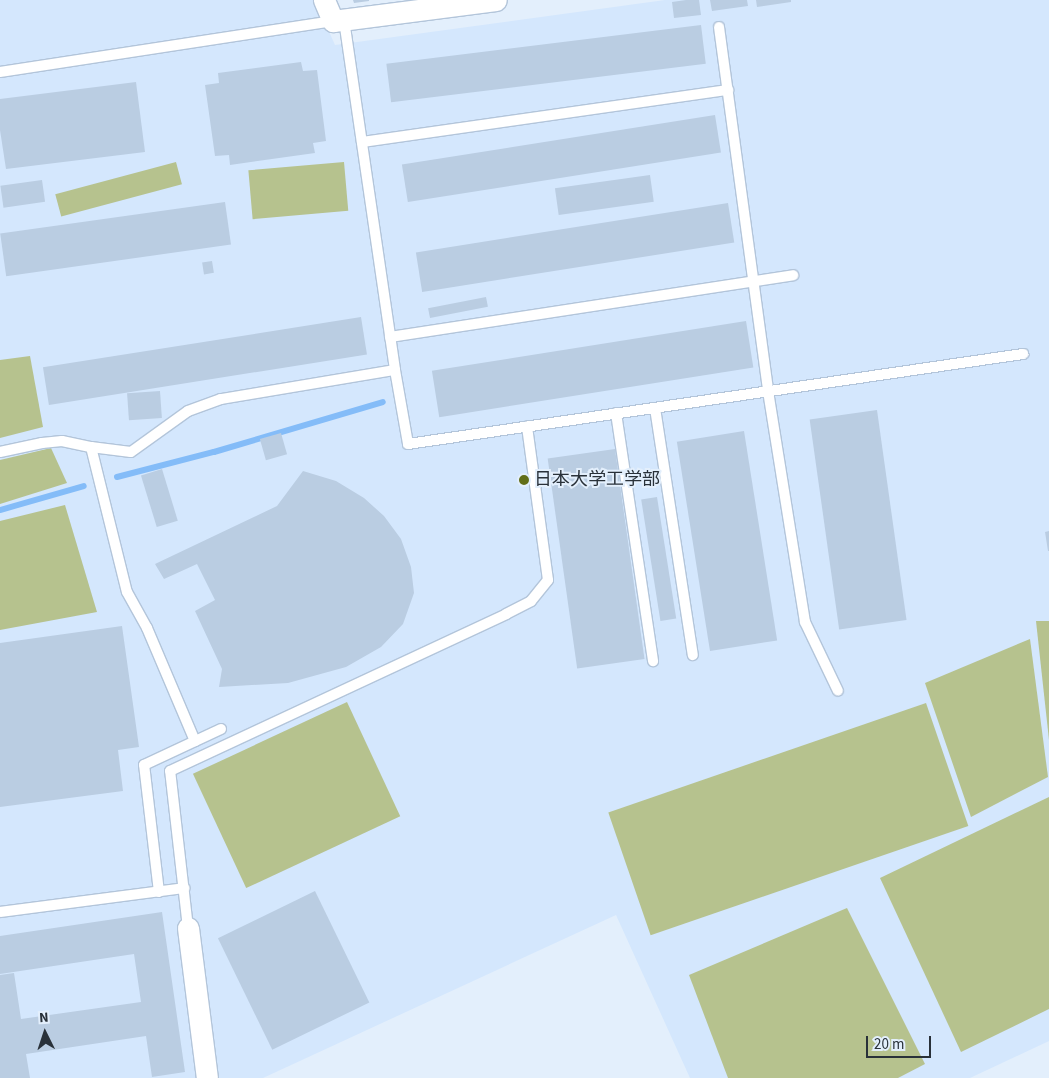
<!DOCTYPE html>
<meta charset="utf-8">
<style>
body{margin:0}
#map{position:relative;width:1049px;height:1078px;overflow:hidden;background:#e3effc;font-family:"Source Sans 3","Noto Sans JP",sans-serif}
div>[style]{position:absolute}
.built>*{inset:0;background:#d4e7fd}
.green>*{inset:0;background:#b6c28e;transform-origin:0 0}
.stream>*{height:6px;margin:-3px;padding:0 3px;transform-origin:3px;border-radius:3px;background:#84bcf8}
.building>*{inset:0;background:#bacde2;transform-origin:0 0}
.roads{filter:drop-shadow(1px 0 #b3c5da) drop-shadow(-1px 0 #b3c5da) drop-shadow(0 1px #b3c5da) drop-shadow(0 -1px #b3c5da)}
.service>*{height:10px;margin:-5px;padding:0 5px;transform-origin:5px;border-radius:5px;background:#fff}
.minor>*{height:21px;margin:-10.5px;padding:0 10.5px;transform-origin:10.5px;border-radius:10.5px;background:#fff}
.dots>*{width:14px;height:14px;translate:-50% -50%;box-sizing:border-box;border:2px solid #e3effc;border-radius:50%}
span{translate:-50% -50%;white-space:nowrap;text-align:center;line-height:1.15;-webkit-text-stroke:4px #e3effc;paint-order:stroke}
.poi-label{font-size:18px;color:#293139}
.left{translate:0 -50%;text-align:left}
.north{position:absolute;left:20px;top:1008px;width:50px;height:50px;-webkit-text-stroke:4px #e3effc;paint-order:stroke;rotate:356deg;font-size:14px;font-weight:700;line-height:20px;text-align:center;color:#293139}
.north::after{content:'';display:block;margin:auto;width:18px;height:22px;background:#293139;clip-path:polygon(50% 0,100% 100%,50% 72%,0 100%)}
.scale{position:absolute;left:866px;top:1036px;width:65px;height:22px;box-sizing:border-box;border:2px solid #293139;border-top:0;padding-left:6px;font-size:15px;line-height:18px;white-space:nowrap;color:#293139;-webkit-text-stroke:4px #e3effc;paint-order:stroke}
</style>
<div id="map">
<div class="built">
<div style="clip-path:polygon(0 0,315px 0,335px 45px,665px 0,1049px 0,1049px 1041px,970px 1078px,690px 1078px,616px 915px,263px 1078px,0 1078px)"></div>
</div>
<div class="green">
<div style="left:176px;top:162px;width:23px;height:125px;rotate:75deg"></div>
<div style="left:344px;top:162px;width:49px;height:96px;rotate:85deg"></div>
<div style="clip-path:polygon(30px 356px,43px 427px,0 438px,0 360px)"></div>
<div style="clip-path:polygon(51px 448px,67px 483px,0 504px,0 460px)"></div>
<div style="clip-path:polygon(65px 505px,97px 612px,0 630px,0 521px)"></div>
<div style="clip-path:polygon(1036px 621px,1049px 621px,1049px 740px)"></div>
<div style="clip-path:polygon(1030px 639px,1048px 777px,971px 817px,925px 683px)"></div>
<div style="left:347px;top:702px;width:126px;height:170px;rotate:65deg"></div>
<div style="left:926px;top:703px;width:130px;height:336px;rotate:71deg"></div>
<div style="clip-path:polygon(1049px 797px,1049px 1009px,961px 1052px,880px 878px)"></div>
<div style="clip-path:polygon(847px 908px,925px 1064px,898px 1078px,728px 1078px,689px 975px)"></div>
</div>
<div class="stream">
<div style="left:117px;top:477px;width:100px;rotate:-14.5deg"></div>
<div style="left:214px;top:452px;width:176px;rotate:-16.5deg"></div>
<div style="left:0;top:510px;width:87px;rotate:-15.9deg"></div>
</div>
<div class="building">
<div style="clip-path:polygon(353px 0,369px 0,369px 1px,354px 3px)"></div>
<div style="clip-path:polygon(686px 0,699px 0,701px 15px,674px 18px,672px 2px)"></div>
<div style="clip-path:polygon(710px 0,747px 0,748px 6px,712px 11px)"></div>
<div style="clip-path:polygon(756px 0,791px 0,791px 2px,757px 7px)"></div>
<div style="left:701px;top:25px;width:39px;height:317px;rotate:83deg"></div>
<div style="clip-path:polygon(301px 62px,303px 71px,317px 70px,326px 141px,313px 143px,315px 153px,230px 165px,229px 155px,215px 156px,205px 85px,219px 83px,218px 73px)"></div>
<div style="clip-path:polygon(136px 82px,145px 152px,6px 169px,0 130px,0 99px)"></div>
<div style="left:715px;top:115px;width:38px;height:317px;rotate:81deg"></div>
<div style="left:650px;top:175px;width:27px;height:96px;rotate:82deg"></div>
<div style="left:42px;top:180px;width:22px;height:42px;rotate:82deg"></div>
<div style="left:225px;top:202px;width:43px;height:227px;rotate:82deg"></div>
<div style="left:728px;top:203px;width:40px;height:316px;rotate:81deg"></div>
<div style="left:212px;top:261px;width:12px;height:10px;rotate:81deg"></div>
<div style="left:486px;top:297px;width:10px;height:59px;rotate:79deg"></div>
<div style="left:361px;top:317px;width:38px;height:322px;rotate:81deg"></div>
<div style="left:746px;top:321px;width:47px;height:318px;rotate:81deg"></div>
<div style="left:160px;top:391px;width:27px;height:33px;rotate:86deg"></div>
<div style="left:877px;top:410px;width:212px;height:68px;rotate:82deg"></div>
<div style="left:744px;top:431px;width:212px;height:68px;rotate:81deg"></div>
<div style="left:281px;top:433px;width:22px;height:22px;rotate:74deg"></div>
<div style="left:615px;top:449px;width:212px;height:68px;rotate:82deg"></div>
<div style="left:162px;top:469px;width:54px;height:22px;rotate:73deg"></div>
<div style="clip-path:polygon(303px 471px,336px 481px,364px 498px,384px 516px,401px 539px,411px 567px,414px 593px,403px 624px,381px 647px,346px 667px,288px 683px,219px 687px,222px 669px,195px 611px,215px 600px,197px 564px,164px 579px,155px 564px,277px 506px)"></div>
<div style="left:657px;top:497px;width:123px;height:16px;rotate:81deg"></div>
<div style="clip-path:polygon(1049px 531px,1049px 551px,1048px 551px,1045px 532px)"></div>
<div style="clip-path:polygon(122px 626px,139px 747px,118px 750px,123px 791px,0 807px,0 643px)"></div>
<div style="left:315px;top:891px;width:124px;height:108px;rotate:64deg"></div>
<div style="clip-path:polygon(162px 912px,185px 1072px,152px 1077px,146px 1036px,26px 1054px,30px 1078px,0 1078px,0 975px,14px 973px,21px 1019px,141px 1002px,134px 954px,0 974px,0 936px)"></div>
</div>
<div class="roads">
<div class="service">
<div style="left:344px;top:20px;width:354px;rotate:81.7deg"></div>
<div style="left:395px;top:370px;width:75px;rotate:80deg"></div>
<div style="left:408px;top:444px;width:622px;rotate:-8.33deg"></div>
<div style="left:719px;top:27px;width:367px;rotate:82.3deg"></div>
<div style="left:768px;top:391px;width:234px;rotate:80.9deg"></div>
<div style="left:805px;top:622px;width:76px;rotate:64.4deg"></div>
<div style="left:0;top:72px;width:337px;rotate:-8.7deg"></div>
<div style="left:362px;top:142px;width:370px;rotate:-8.1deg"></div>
<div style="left:390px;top:337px;width:408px;rotate:-8.7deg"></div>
<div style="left:655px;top:408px;width:250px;rotate:81.3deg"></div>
<div style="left:616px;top:413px;width:251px;rotate:81.5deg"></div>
<div style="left:91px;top:447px;width:149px;rotate:76.1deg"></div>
<div style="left:127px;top:592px;width:41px;rotate:60.9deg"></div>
<div style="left:147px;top:628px;width:123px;rotate:67deg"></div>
<div style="left:0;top:452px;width:43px;rotate:-12.1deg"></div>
<div style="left:42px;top:443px;width:20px;rotate:-6deg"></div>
<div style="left:62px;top:441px;width:30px;rotate:12deg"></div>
<div style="left:91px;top:447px;width:40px;rotate:7.1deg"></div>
<div style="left:131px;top:452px;width:70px;rotate:-35.7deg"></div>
<div style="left:188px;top:411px;width:35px;rotate:-20deg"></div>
<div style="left:221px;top:399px;width:176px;rotate:-9.5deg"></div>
<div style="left:159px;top:892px;width:128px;rotate:-96.7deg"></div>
<div style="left:144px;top:765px;width:85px;rotate:-25.1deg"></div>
<div style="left:0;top:912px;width:186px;rotate:-7.4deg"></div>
<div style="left:188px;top:928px;width:158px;rotate:-96.5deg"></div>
<div style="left:170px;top:771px;width:371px;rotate:-25deg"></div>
<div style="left:506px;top:614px;width:28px;rotate:-27deg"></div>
<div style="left:531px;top:601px;width:27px;rotate:-51deg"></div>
<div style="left:548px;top:580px;width:155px;rotate:-97.8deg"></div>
</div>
<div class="minor">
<div style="left:324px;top:0;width:23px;rotate:67deg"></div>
<div style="left:333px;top:21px;width:164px;rotate:-7.3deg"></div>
<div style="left:188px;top:928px;width:151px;rotate:82.8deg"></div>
</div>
</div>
<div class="dots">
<div style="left:524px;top:480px;background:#616e18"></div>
</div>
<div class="poi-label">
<span class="left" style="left:534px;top:480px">日本大学工学部</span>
</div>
<div class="north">N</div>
<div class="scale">20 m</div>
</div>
